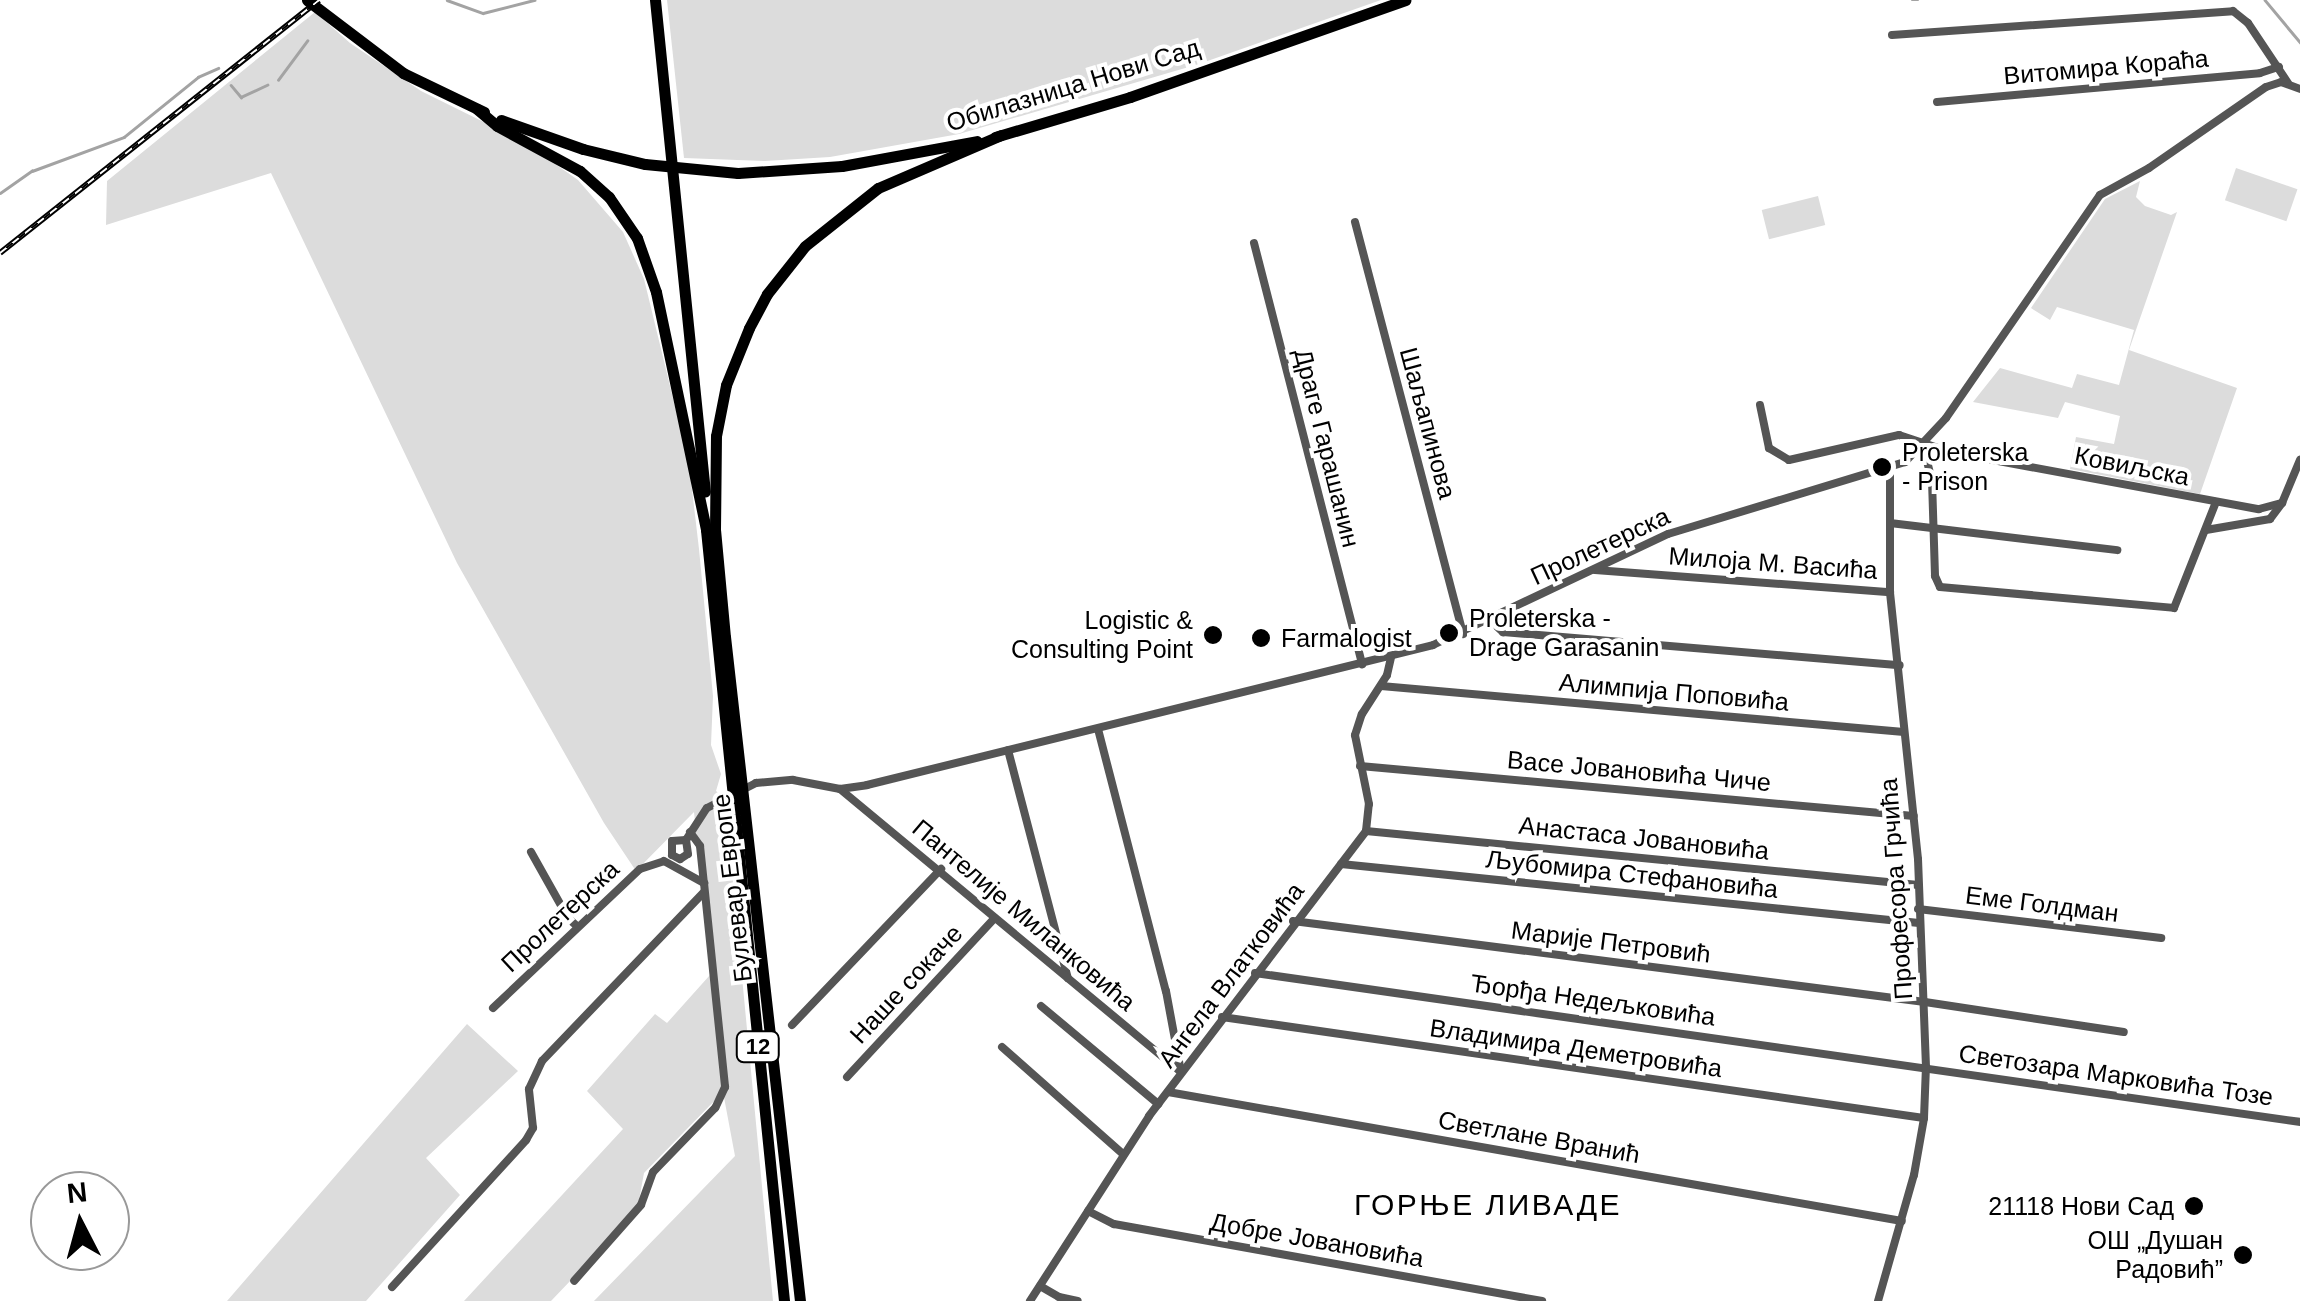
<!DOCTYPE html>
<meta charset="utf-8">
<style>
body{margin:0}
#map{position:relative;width:2300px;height:1301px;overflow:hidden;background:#fff;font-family:Arial,sans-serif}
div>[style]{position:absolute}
.green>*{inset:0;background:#dcdcdc;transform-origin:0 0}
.stream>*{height:2.5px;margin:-1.25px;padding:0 1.25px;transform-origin:1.25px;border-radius:1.25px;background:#a3a3a3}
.minor>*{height:8px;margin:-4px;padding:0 4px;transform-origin:4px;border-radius:4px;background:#555}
.primary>*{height:11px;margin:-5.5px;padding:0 5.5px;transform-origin:5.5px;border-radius:5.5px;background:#000}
.rail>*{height:6px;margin-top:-3px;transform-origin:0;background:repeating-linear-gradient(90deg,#fff 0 8px,#000 0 16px);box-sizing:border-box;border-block:2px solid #000}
.dots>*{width:28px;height:28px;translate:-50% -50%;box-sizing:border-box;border:5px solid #fff;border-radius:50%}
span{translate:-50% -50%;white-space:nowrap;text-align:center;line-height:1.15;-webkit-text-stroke:8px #fff;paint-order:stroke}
.shield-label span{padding:2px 8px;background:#fff;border:2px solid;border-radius:8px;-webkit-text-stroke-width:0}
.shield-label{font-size:22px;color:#000;font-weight:700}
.street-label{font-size:25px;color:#000}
.poi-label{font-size:25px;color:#000}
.left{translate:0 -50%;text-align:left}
.right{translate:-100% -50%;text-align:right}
.quarter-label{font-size:30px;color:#000;letter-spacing:2.5px}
.north{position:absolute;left:30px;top:1171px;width:100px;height:100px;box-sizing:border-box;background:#fff;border:2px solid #999;border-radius:50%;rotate:354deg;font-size:28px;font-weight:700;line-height:40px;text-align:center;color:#000}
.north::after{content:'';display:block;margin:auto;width:35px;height:45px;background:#000;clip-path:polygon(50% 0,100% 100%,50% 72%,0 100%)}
</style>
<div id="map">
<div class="green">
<div style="clip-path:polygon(667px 0,1381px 0,1199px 64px,959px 134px,830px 157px,765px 161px,684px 158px)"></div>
<div style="clip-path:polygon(315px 12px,350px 43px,421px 91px,524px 142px,578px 180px,623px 232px,644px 279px,689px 464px,699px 549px,713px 696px,711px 745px,721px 774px,716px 791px,725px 799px,773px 1301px,594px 1301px,735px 1156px,723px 1092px,644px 1173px,637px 1211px,551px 1301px,464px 1301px,623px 1129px,587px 1091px,655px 1014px,667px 1023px,710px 975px,694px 812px,636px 871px,604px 823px,457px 563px,271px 173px,106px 225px,107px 181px)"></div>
<div style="left:2236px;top:168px;width:65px;height:34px;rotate:19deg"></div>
<div style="clip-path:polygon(2140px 181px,2136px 197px,2145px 206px,2171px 215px,2177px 212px,2129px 350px,2237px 388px,2200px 494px,2070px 469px,2076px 437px,2114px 444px,2120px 416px,2065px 402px,2058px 418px,1973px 402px,2000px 368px,2072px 388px,2077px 374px,2119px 385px,2134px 330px,2057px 307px,2050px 320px,2031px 308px,2105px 199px)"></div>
<div style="left:1818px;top:196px;width:30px;height:58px;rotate:76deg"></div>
<div style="clip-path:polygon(467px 1024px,518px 1071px,426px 1158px,460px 1195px,366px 1301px,227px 1301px)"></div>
</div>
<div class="stream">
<div style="left:447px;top:0;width:38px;rotate:20deg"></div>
<div style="left:483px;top:13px;width:53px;rotate:-14.3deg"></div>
<div style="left:1912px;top:0;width:6px"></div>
<div style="left:2265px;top:0;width:55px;rotate:50.2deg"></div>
<div style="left:278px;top:80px;width:49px;rotate:-53.4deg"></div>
<div style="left:231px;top:85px;width:16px;rotate:50deg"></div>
<div style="left:241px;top:97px;width:29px;rotate:-25deg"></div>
<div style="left:0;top:193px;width:39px;rotate:-35deg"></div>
<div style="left:32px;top:171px;width:98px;rotate:-20.3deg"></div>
<div style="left:124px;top:137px;width:95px;rotate:-39deg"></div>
<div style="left:198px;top:77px;width:22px;rotate:-24deg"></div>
</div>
<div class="minor">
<div style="left:1892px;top:35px;width:342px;rotate:-4deg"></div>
<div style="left:2233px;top:11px;width:19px;rotate:39deg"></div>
<div style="left:2248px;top:23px;width:72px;rotate:56.3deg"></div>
<div style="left:1937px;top:102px;width:324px;rotate:-5.1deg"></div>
<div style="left:2260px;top:73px;width:20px;rotate:-18deg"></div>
<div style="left:1355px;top:222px;width:426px;rotate:75.3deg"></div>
<div style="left:1254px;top:243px;width:435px;rotate:75.6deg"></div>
<div style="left:1760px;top:405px;width:44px;rotate:78.2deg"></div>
<div style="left:1769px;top:448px;width:23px;rotate:31deg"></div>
<div style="left:1789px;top:460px;width:113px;rotate:-12.8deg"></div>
<div style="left:1899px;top:435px;width:54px;rotate:18.4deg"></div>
<div style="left:1950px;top:452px;width:314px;rotate:10.5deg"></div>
<div style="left:2259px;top:509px;width:24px;rotate:-15deg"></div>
<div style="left:2282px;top:503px;width:47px;rotate:-67.3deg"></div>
<div style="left:1923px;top:445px;width:36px;rotate:76deg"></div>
<div style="left:1932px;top:480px;width:96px;rotate:88.2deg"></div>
<div style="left:1935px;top:576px;width:12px;rotate:66deg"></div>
<div style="left:1940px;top:587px;width:235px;rotate:5.1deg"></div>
<div style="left:2174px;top:608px;width:114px;rotate:-68.4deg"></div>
<div style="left:1890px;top:523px;width:229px;rotate:6.8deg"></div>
<div style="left:2206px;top:530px;width:65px;rotate:-9.8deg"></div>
<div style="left:2270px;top:519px;width:20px;rotate:-53deg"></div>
<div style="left:1595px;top:570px;width:296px;rotate:4.3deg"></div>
<div style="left:1490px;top:620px;width:18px;rotate:43deg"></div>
<div style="left:1503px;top:632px;width:398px;rotate:4.8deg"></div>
<div style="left:1381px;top:686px;width:525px;rotate:5.03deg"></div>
<div style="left:1098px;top:729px;width:271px;rotate:75.5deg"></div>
<div style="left:1166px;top:991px;width:82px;rotate:79.5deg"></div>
<div style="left:1008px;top:750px;width:236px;rotate:75.3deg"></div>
<div style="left:1360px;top:766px;width:556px;rotate:5.16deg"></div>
<div style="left:840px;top:789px;width:443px;rotate:39.7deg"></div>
<div style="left:1366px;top:831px;width:555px;rotate:5.59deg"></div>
<div style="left:690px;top:832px;width:17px;rotate:54deg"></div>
<div style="left:700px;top:846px;width:37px;rotate:84deg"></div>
<div style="left:686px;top:840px;width:14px;rotate:176deg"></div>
<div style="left:672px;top:841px;width:14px;rotate:90deg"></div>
<div style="left:672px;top:855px;width:9px;rotate:27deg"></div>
<div style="left:680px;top:859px;width:9px;rotate:-32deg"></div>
<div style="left:688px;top:854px;width:14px;rotate:-98deg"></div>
<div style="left:686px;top:840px;width:38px;rotate:-57deg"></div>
<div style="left:707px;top:808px;width:55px;rotate:-27deg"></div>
<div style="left:756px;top:783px;width:37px;rotate:-5deg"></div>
<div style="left:793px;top:780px;width:48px;rotate:10.8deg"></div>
<div style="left:840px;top:789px;width:27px;rotate:-8deg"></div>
<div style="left:867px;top:785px;width:583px;rotate:-13.89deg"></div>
<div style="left:1433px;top:645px;width:260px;rotate:-25.3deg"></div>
<div style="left:1668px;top:534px;width:248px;rotate:-16.9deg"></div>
<div style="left:1905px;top:462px;width:60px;rotate:-47deg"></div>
<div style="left:1946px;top:418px;width:271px;rotate:-55.4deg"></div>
<div style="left:2100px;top:195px;width:56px;rotate:-28.9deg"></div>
<div style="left:2149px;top:168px;width:142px;rotate:-34.7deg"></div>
<div style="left:2266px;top:87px;width:16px;rotate:-18deg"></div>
<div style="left:2281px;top:82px;width:20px;rotate:20deg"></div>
<div style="left:531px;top:852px;width:76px;rotate:60.7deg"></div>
<div style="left:568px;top:918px;width:13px;rotate:42deg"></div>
<div style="left:1341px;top:864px;width:581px;rotate:5.83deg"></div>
<div style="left:1918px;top:909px;width:245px;rotate:6.8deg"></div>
<div style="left:1293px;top:921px;width:637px;rotate:7.3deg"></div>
<div style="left:1925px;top:1002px;width:201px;rotate:8.6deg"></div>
<div style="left:1255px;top:973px;width:1056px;rotate:8.11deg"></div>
<div style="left:1041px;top:1006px;width:153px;rotate:39.9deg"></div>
<div style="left:493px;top:1008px;width:202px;rotate:-43.4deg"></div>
<div style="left:640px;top:869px;width:25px;rotate:-18deg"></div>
<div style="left:664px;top:861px;width:46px;rotate:28.8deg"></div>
<div style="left:704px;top:883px;width:205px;rotate:84.1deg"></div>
<div style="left:725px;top:1087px;width:23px;rotate:115deg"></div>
<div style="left:715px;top:1108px;width:89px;rotate:134.1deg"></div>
<div style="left:653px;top:1172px;width:35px;rotate:110deg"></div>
<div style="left:641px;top:1205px;width:101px;rotate:131.4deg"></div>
<div style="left:1222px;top:1017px;width:709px;rotate:8.19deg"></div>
<div style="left:792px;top:1025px;width:216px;rotate:-46.3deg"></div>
<div style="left:1002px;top:1047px;width:160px;rotate:41.5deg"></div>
<div style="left:847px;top:1077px;width:217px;rotate:-47.1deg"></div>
<div style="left:1168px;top:1092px;width:745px;rotate:9.97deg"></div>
<div style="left:1088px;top:1211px;width:29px;rotate:27deg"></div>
<div style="left:1114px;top:1224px;width:435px;rotate:10.2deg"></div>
<div style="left:1040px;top:1286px;width:22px;rotate:30deg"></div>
<div style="left:1059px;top:1297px;width:19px;rotate:12deg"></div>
<div style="left:392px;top:1287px;width:199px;rotate:-47.6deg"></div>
<div style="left:526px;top:1140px;width:14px;rotate:-60deg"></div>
<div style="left:533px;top:1128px;width:39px;rotate:-96deg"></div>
<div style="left:529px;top:1089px;width:31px;rotate:-65deg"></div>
<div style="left:542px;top:1061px;width:234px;rotate:-46.2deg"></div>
<div style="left:1030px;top:1301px;width:220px;rotate:-57.2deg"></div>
<div style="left:1149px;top:1116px;width:358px;rotate:-52.7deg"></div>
<div style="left:1366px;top:831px;width:27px;rotate:-84deg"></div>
<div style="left:1369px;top:804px;width:70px;rotate:-101.5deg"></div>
<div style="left:1355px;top:735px;width:22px;rotate:-72deg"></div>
<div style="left:1362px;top:714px;width:46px;rotate:-57.3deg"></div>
<div style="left:1387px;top:675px;width:18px;rotate:-77deg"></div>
<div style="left:1878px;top:1301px;width:131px;rotate:-74.1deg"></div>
<div style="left:1914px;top:1175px;width:58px;rotate:-80deg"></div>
<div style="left:1924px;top:1118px;width:51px;rotate:-87.8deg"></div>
<div style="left:1926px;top:1067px;width:208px;rotate:-92.2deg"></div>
<div style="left:1918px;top:859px;width:268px;rotate:-96deg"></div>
<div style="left:1890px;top:592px;width:123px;rotate:-90deg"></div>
</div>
<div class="primary">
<div style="left:307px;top:0;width:121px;rotate:37.2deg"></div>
<div style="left:403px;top:73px;width:90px;rotate:25.7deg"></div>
<div style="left:655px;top:0;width:494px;rotate:84.2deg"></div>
<div style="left:477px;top:109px;width:26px;rotate:40deg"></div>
<div style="left:497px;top:126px;width:94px;rotate:28.5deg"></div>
<div style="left:580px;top:171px;width:39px;rotate:42deg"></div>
<div style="left:609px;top:197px;width:50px;rotate:55.7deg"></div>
<div style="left:637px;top:238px;width:57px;rotate:70.6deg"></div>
<div style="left:656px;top:292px;width:243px;rotate:78.1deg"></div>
<div style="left:706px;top:530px;width:775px;rotate:84.22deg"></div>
<div style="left:501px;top:120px;width:87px;rotate:19.5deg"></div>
<div style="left:583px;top:149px;width:64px;rotate:13.6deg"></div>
<div style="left:645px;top:164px;width:93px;rotate:5.5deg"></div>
<div style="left:738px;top:173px;width:104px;rotate:-3.9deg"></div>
<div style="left:842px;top:166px;width:137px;rotate:-10.5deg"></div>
<div style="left:995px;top:137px;width:141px;rotate:-16.5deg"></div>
<div style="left:1130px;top:97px;width:292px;rotate:-19.4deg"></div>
<div style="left:800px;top:1301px;width:668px;rotate:-96.44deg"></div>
<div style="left:725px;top:637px;width:107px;rotate:-95.3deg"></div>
<div style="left:715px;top:530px;width:94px;rotate:-89.4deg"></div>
<div style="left:716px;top:436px;width:52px;rotate:-78.9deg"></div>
<div style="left:726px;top:385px;width:61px;rotate:-68deg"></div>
<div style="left:749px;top:328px;width:38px;rotate:-62deg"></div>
<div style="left:767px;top:294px;width:61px;rotate:-51.6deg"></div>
<div style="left:805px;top:246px;width:93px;rotate:-38.5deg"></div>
<div style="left:878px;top:188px;width:134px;rotate:-23.3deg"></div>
</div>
<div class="rail">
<div style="left:0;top:253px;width:407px;rotate:-38.4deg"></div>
</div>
<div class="dots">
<div style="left:1882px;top:467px;background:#000"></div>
<div style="left:1449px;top:633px;background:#000"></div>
<div style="left:1213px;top:635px;background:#000"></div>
<div style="left:1261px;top:638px;background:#000"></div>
<div style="left:2194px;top:1206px;background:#000"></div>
<div style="left:2243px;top:1255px;background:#000"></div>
</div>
<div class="shield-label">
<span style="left:758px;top:1047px">12</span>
</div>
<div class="street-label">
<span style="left:2106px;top:67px;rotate:-5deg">Витомира Кораћа</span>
<span style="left:1073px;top:85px;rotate:-17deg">Обилазница Нови Сад</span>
<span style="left:1428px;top:423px;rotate:75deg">Шаљапинова</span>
<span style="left:1327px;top:448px;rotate:76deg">Драге Гарашанин</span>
<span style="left:2132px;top:466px;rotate:11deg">Ковиљска</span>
<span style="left:1600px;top:546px;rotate:-25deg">Пролетерска</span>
<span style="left:1773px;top:563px;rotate:4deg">Милоја М. Васића</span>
<span style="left:1674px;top:692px;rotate:5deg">Алимпија Поповића</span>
<span style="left:1639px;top:771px;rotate:5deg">Васе Јовановића Чиче</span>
<span style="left:1644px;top:838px;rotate:6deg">Анастаса Јовановића</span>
<span style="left:1632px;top:874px;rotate:6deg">Љубомира Стефановића</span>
<span style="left:732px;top:888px;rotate:-97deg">Булевар Европе</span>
<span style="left:1896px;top:889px;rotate:-94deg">Професора Грчића</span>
<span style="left:2042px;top:904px;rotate:7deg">Еме Голдман</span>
<span style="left:1024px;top:915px;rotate:40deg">Пантелије Миланковића</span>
<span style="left:560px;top:916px;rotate:-43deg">Пролетерска</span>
<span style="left:1611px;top:942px;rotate:7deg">Марије Петровић</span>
<span style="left:1231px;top:975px;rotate:-53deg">Ангела Влатковића</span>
<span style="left:906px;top:984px;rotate:-47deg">Наше сокаче</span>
<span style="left:1593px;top:1000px;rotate:8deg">Ђорђа Недељковића</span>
<span style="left:1576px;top:1048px;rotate:8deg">Владимира Деметровића</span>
<span style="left:2116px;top:1075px;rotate:8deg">Светозара Марковића Тозе</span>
<span style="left:1539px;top:1137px;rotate:10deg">Светлане Вранић</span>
<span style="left:1317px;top:1240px;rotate:10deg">Добре Јовановића</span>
</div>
<div class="poi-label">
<span class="left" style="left:1902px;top:467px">Proleterska<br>- Prison</span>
<span class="left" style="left:1469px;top:633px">Proleterska -<br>Drage Garasanin</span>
<span class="right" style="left:1193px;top:635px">Logistic &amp;<br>Consulting Point</span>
<span class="left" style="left:1281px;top:638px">Farmalogist</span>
<span class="right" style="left:2174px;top:1206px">21118 Нови Сад</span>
<span class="right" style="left:2223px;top:1255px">ОШ „Душан<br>Радовић”</span>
</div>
<div class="quarter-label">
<span style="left:1488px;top:1205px">ГОРЊЕ ЛИВАДЕ</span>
</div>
<div class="north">N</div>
</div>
